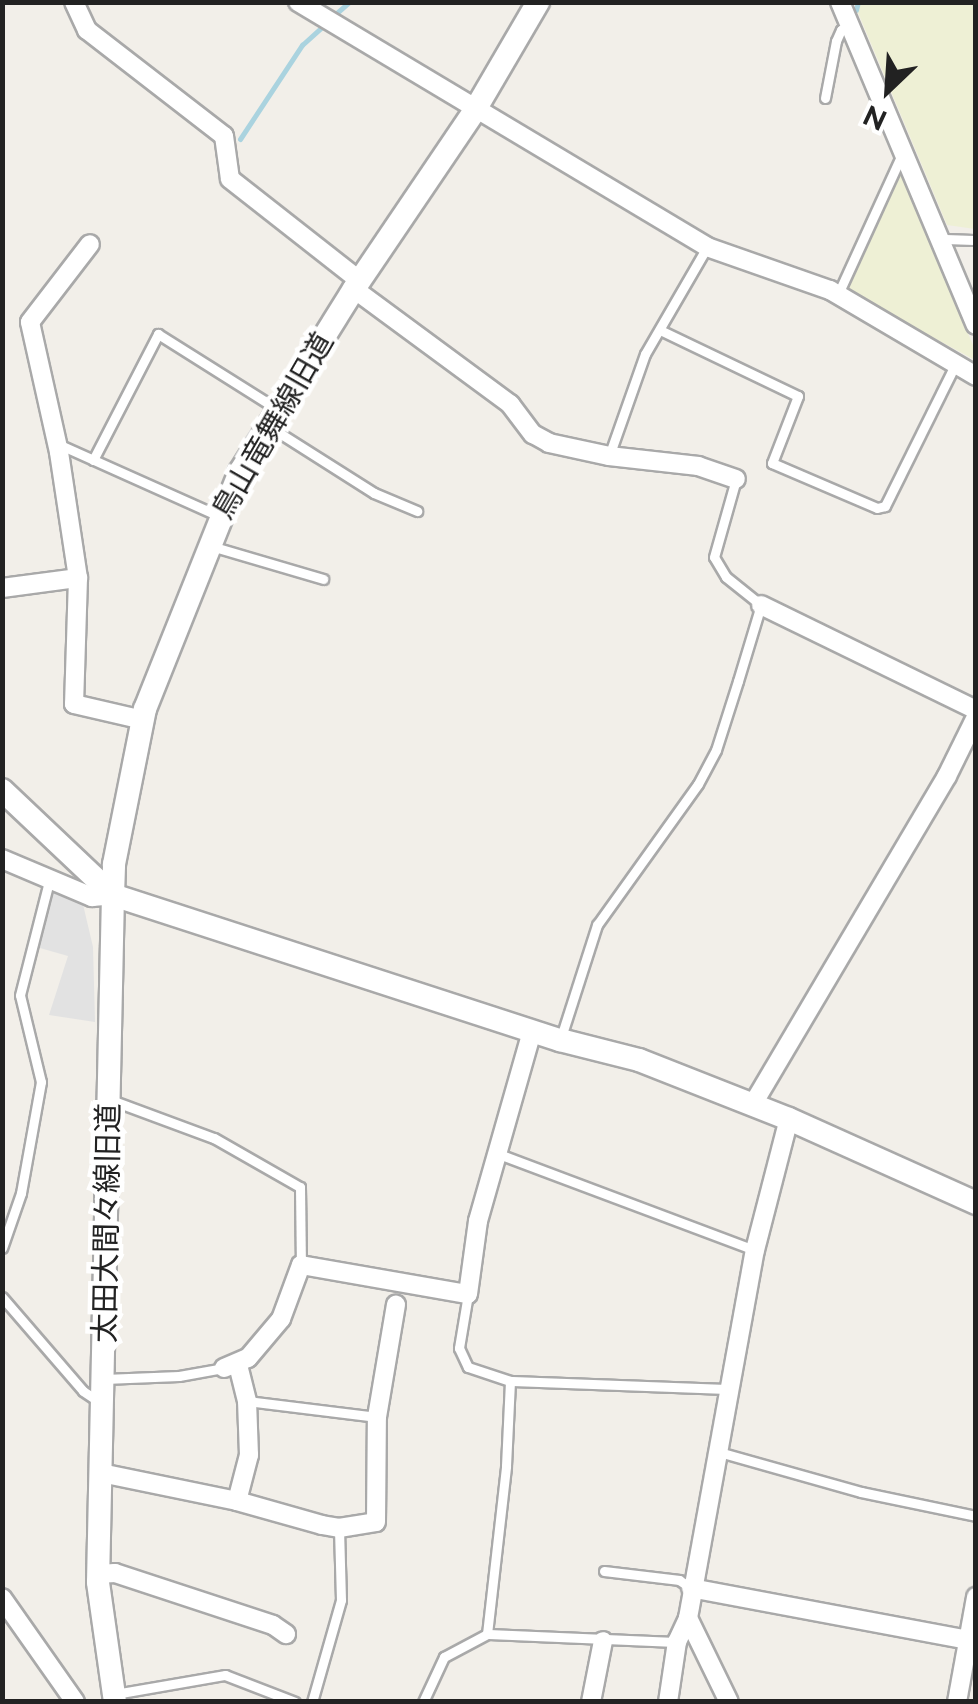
<!DOCTYPE html>
<meta charset="utf-8">
<style>
body{margin:0}
#map{position:relative;width:978px;height:1704px;overflow:hidden;background:#f2efe9;font-family:Raleway,"Noto Sans JP",sans-serif}
div>[style]{position:absolute}
.farmland>*{inset:0;background:#eef0d5}
.parking>*{inset:0;background:#e2e2e2}
.stream>*{height:5px;margin:-2.5px;padding:0 2.5px;transform-origin:2.5px;border-radius:2.5px;background:#aad3df}
.roads{filter:drop-shadow(2px 0 #a9a9a9) drop-shadow(-2px 0 #a9a9a9) drop-shadow(0 2px #a9a9a9) drop-shadow(0 -2px #a9a9a9)}
.service>*{height:9px;margin:-4.5px;padding:0 4.5px;transform-origin:4.5px;border-radius:4.5px;background:#fff}
.minor>*{height:18px;margin:-9px;padding:0 9px;transform-origin:9px;border-radius:9px;background:#fff}
.tertiary>*{height:22px;margin:-11px;padding:0 11px;transform-origin:11px;border-radius:11px;background:#fff}
span{translate:-50% -50%;white-space:nowrap;text-align:center;line-height:1.15;-webkit-text-stroke:9px #fff;paint-order:stroke}
.street-label{font-size:30px;color:#222}
.frame{position:absolute;inset:0;border:5px solid #222;pointer-events:none}
.north{position:absolute;left:838px;top:40px;width:100px;height:100px;-webkit-text-stroke:8px #fff;paint-order:stroke;rotate:205deg;font-size:28px;font-weight:700;line-height:40px;text-align:center;color:#222}
.north::after{content:'';display:block;margin:auto;width:35px;height:45px;background:#222;clip-path:polygon(50% 0,100% 100%,50% 72%,0 100%)}
</style>
<div id="map">
<div class="farmland">
<div style="clip-path:polygon(854px 3px,975px 3px,975px 229px,947px 225px)"></div>
<div style="clip-path:polygon(901px 172px,975px 350px,975px 360px,847px 291px)"></div>
</div>
<div class="parking">
<div style="clip-path:polygon(50px 877px,82px 900px,93px 947px,95px 1022px,49px 1015px,68px 956px,33px 946px)"></div>
</div>
<div class="stream">
<div style="left:856px;top:10px;width:8px;rotate:-76deg"></div>
<div style="left:332px;top:17px;width:23px;rotate:-41deg"></div>
<div style="left:240px;top:139px;width:113px;rotate:-56.6deg"></div>
<div style="left:302px;top:45px;width:30px;rotate:-42deg"></div>
</div>
<div class="roads">
<div class="service">
<div style="left:825px;top:98px;width:58px;rotate:-79.1deg"></div>
<div style="left:836px;top:41px;width:12px;rotate:-66deg"></div>
<div style="left:841px;top:30px;width:10px;rotate:-29deg"></div>
<div style="left:943px;top:239px;width:33px;rotate:2deg"></div>
<div style="left:838px;top:294px;width:156px;rotate:-65.4deg"></div>
<div style="left:660px;top:330px;width:153px;rotate:25.6deg"></div>
<div style="left:798px;top:396px;width:72px;rotate:111.2deg"></div>
<div style="left:772px;top:463px;width:114px;rotate:23.2deg"></div>
<div style="left:877px;top:508px;width:8px;rotate:-14deg"></div>
<div style="left:885px;top:506px;width:160px;rotate:-63.6deg"></div>
<div style="left:270px;top:427px;width:123px;rotate:32.4deg"></div>
<div style="left:374px;top:493px;width:47px;rotate:22.7deg"></div>
<div style="left:58px;top:444px;width:176px;rotate:24.1deg"></div>
<div style="left:609px;top:456px;width:108px;rotate:-70.6deg"></div>
<div style="left:645px;top:354px;width:124px;rotate:-59.9deg"></div>
<div style="left:93px;top:460px;width:142px;rotate:-62.7deg"></div>
<div style="left:158px;top:334px;width:141px;rotate:32.2deg"></div>
<div style="left:211px;top:546px;width:117px;rotate:16.4deg"></div>
<div style="left:561px;top:1037px;width:118px;rotate:-72.2deg"></div>
<div style="left:597px;top:925px;width:173px;rotate:-54.4deg"></div>
<div style="left:698px;top:784px;width:38px;rotate:-62deg"></div>
<div style="left:716px;top:750px;width:72px;rotate:-72.3deg"></div>
<div style="left:738px;top:681px;width:79px;rotate:-73.2deg"></div>
<div style="left:761px;top:605px;width:45px;rotate:-141.3deg"></div>
<div style="left:726px;top:577px;width:23px;rotate:-121deg"></div>
<div style="left:714px;top:557px;width:81px;rotate:-74.2deg"></div>
<div style="left:111px;top:1100px;width:110px;rotate:20.3deg"></div>
<div style="left:214px;top:1138px;width:99px;rotate:29.7deg"></div>
<div style="left:300px;top:1187px;width:78px;rotate:89.3deg"></div>
<div style="left:499px;top:1154px;width:273px;rotate:20.6deg"></div>
<div style="left:2px;top:1248px;width:58px;rotate:-70.9deg"></div>
<div style="left:21px;top:1193px;width:113px;rotate:-79.8deg"></div>
<div style="left:41px;top:1082px;width:89px;rotate:-103.6deg"></div>
<div style="left:20px;top:995px;width:122px;rotate:-75.7deg"></div>
<div style="left:468px;top:1294px;width:55px;rotate:99.5deg"></div>
<div style="left:459px;top:1348px;width:21px;rotate:65deg"></div>
<div style="left:468px;top:1367px;width:44px;rotate:18.4deg"></div>
<div style="left:510px;top:1381px;width:219px;rotate:2.1deg"></div>
<div style="left:2px;top:1297px;width:124px;rotate:49.2deg"></div>
<div style="left:83px;top:1391px;width:18px;rotate:34deg"></div>
<div style="left:104px;top:1379px;width:75px;rotate:-2.3deg"></div>
<div style="left:179px;top:1376px;width:46px;rotate:-10.1deg"></div>
<div style="left:247px;top:1401px;width:131px;rotate:7deg"></div>
<div style="left:719px;top:1452px;width:148px;rotate:15.7deg"></div>
<div style="left:861px;top:1492px;width:117px;rotate:11.8deg"></div>
<div style="left:604px;top:1571px;width:76px;rotate:6.8deg"></div>
<div style="left:679px;top:1580px;width:14px;rotate:34deg"></div>
<div style="left:487px;top:1634px;width:190px;rotate:2.4deg"></div>
<div style="left:115px;top:1694px;width:112px;rotate:-9.8deg"></div>
<div style="left:225px;top:1675px;width:75px;rotate:21.1deg"></div>
<div style="left:312px;top:1702px;width:106px;rotate:-74.1deg"></div>
<div style="left:341px;top:1600px;width:72px;rotate:-91.6deg"></div>
<div style="left:423px;top:1702px;width:50px;rotate:-65deg"></div>
<div style="left:444px;top:1657px;width:49px;rotate:-28.1deg"></div>
<div style="left:487px;top:1634px;width:169px;rotate:-83.5deg"></div>
<div style="left:506px;top:1466px;width:85px;rotate:-87.3deg"></div>
</div>
<div class="minor">
<div style="left:74px;top:2px;width:31px;rotate:65deg"></div>
<div style="left:87px;top:30px;width:173px;rotate:37.7deg"></div>
<div style="left:224px;top:136px;width:43px;rotate:82.1deg"></div>
<div style="left:230px;top:179px;width:165px;rotate:38.1deg"></div>
<div style="left:298px;top:2px;width:477px;rotate:30.9deg"></div>
<div style="left:707px;top:247px;width:130px;rotate:19.3deg"></div>
<div style="left:830px;top:290px;width:169px;rotate:30.5deg"></div>
<div style="left:840px;top:2px;width:350px;rotate:67.2deg"></div>
<div style="left:354px;top:289px;width:194px;rotate:36.4deg"></div>
<div style="left:510px;top:404px;width:38px;rotate:53deg"></div>
<div style="left:533px;top:434px;width:18px;rotate:29deg"></div>
<div style="left:549px;top:443px;width:61px;rotate:12.2deg"></div>
<div style="left:609px;top:456px;width:90px;rotate:6.4deg"></div>
<div style="left:698px;top:466px;width:40px;rotate:18.9deg"></div>
<div style="left:78px;top:578px;width:126px;rotate:91.8deg"></div>
<div style="left:74px;top:704px;width:71px;rotate:13.1deg"></div>
<div style="left:2px;top:588px;width:77px;rotate:-7.5deg"></div>
<div style="left:78px;top:578px;width:127px;rotate:-98.6deg"></div>
<div style="left:59px;top:452px;width:133px;rotate:-102.6deg"></div>
<div style="left:30px;top:322px;width:98px;rotate:-52.4deg"></div>
<div style="left:761px;top:605px;width:239px;rotate:26deg"></div>
<div style="left:2px;top:859px;width:98px;rotate:22.9deg"></div>
<div style="left:92px;top:897px;width:21px;rotate:-5deg"></div>
<div style="left:753px;top:1104px;width:381px;rotate:-59.4deg"></div>
<div style="left:947px;top:776px;width:66px;rotate:-63.8deg"></div>
<div style="left:224px;top:1368px;width:26px;rotate:-23deg"></div>
<div style="left:248px;top:1358px;width:51px;rotate:-49.8deg"></div>
<div style="left:281px;top:1319px;width:58px;rotate:-69.7deg"></div>
<div style="left:301px;top:1265px;width:169px;rotate:9.9deg"></div>
<div style="left:468px;top:1294px;width:74px;rotate:-82.2deg"></div>
<div style="left:478px;top:1221px;width:198px;rotate:-74.1deg"></div>
<div style="left:101px;top:1473px;width:139px;rotate:11.6deg"></div>
<div style="left:237px;top:1501px;width:88px;rotate:15.8deg"></div>
<div style="left:322px;top:1525px;width:17px;rotate:10deg"></div>
<div style="left:339px;top:1528px;width:37px;rotate:-9deg"></div>
<div style="left:376px;top:1522px;width:105px;rotate:-89.5deg"></div>
<div style="left:377px;top:1417px;width:114px;rotate:-80.4deg"></div>
<div style="left:237px;top:1501px;width:48px;rotate:-75.4deg"></div>
<div style="left:249px;top:1455px;width:54px;rotate:-92.1deg"></div>
<div style="left:247px;top:1401px;width:38px;rotate:-104deg"></div>
<div style="left:98px;top:1574px;width:17px;rotate:-3deg"></div>
<div style="left:115px;top:1573px;width:166px;rotate:18.2deg"></div>
<div style="left:273px;top:1625px;width:16px;rotate:35deg"></div>
<div style="left:691px;top:1588px;width:282px;rotate:10.6deg"></div>
<div style="left:2px;top:1598px;width:127px;rotate:54.9deg"></div>
<div style="left:688px;top:1618px;width:93px;rotate:64deg"></div>
<div style="left:591px;top:1702px;width:62px;rotate:-78.9deg"></div>
<div style="left:668px;top:1702px;width:61px;rotate:-81.5deg"></div>
<div style="left:677px;top:1642px;width:26px;rotate:-65deg"></div>
<div style="left:688px;top:1618px;width:374px;rotate:-79.7deg"></div>
<div style="left:755px;top:1250px;width:135px;rotate:-75.5deg"></div>
<div style="left:957px;top:1702px;width:107px;rotate:-79.7deg"></div>
</div>
<div class="tertiary">
<div style="left:2px;top:790px;width:153px;rotate:43.4deg"></div>
<div style="left:113px;top:895px;width:470px;rotate:18deg"></div>
<div style="left:560px;top:1040px;width:81px;rotate:14.2deg"></div>
<div style="left:639px;top:1060px;width:161px;rotate:21.5deg"></div>
<div style="left:789px;top:1119px;width:205px;rotate:24.2deg"></div>
<div style="left:115px;top:1702px;width:121px;rotate:-98.1deg"></div>
<div style="left:98px;top:1582px;width:687px;rotate:-88.75deg"></div>
<div style="left:113px;top:895px;width:31px;rotate:-88deg"></div>
<div style="left:114px;top:864px;width:158px;rotate:-78.7deg"></div>
<div style="left:145px;top:709px;width:255px;rotate:-68.2deg"></div>
<div style="left:240px;top:472px;width:216px;rotate:-58.1deg"></div>
<div style="left:354px;top:289px;width:216px;rotate:-55.9deg"></div>
<div style="left:475px;top:110px;width:125px;rotate:-59.7deg"></div>
</div>
</div>
<div class="street-label">
<span style="left:273px;top:426px;rotate:-60deg">鳥山竜舞線旧道</span>
<span style="left:107px;top:1223px;rotate:-89deg">太田大間々線旧道</span>
</div>
<div class="frame"></div>
<div class="north">N</div>
</div>
